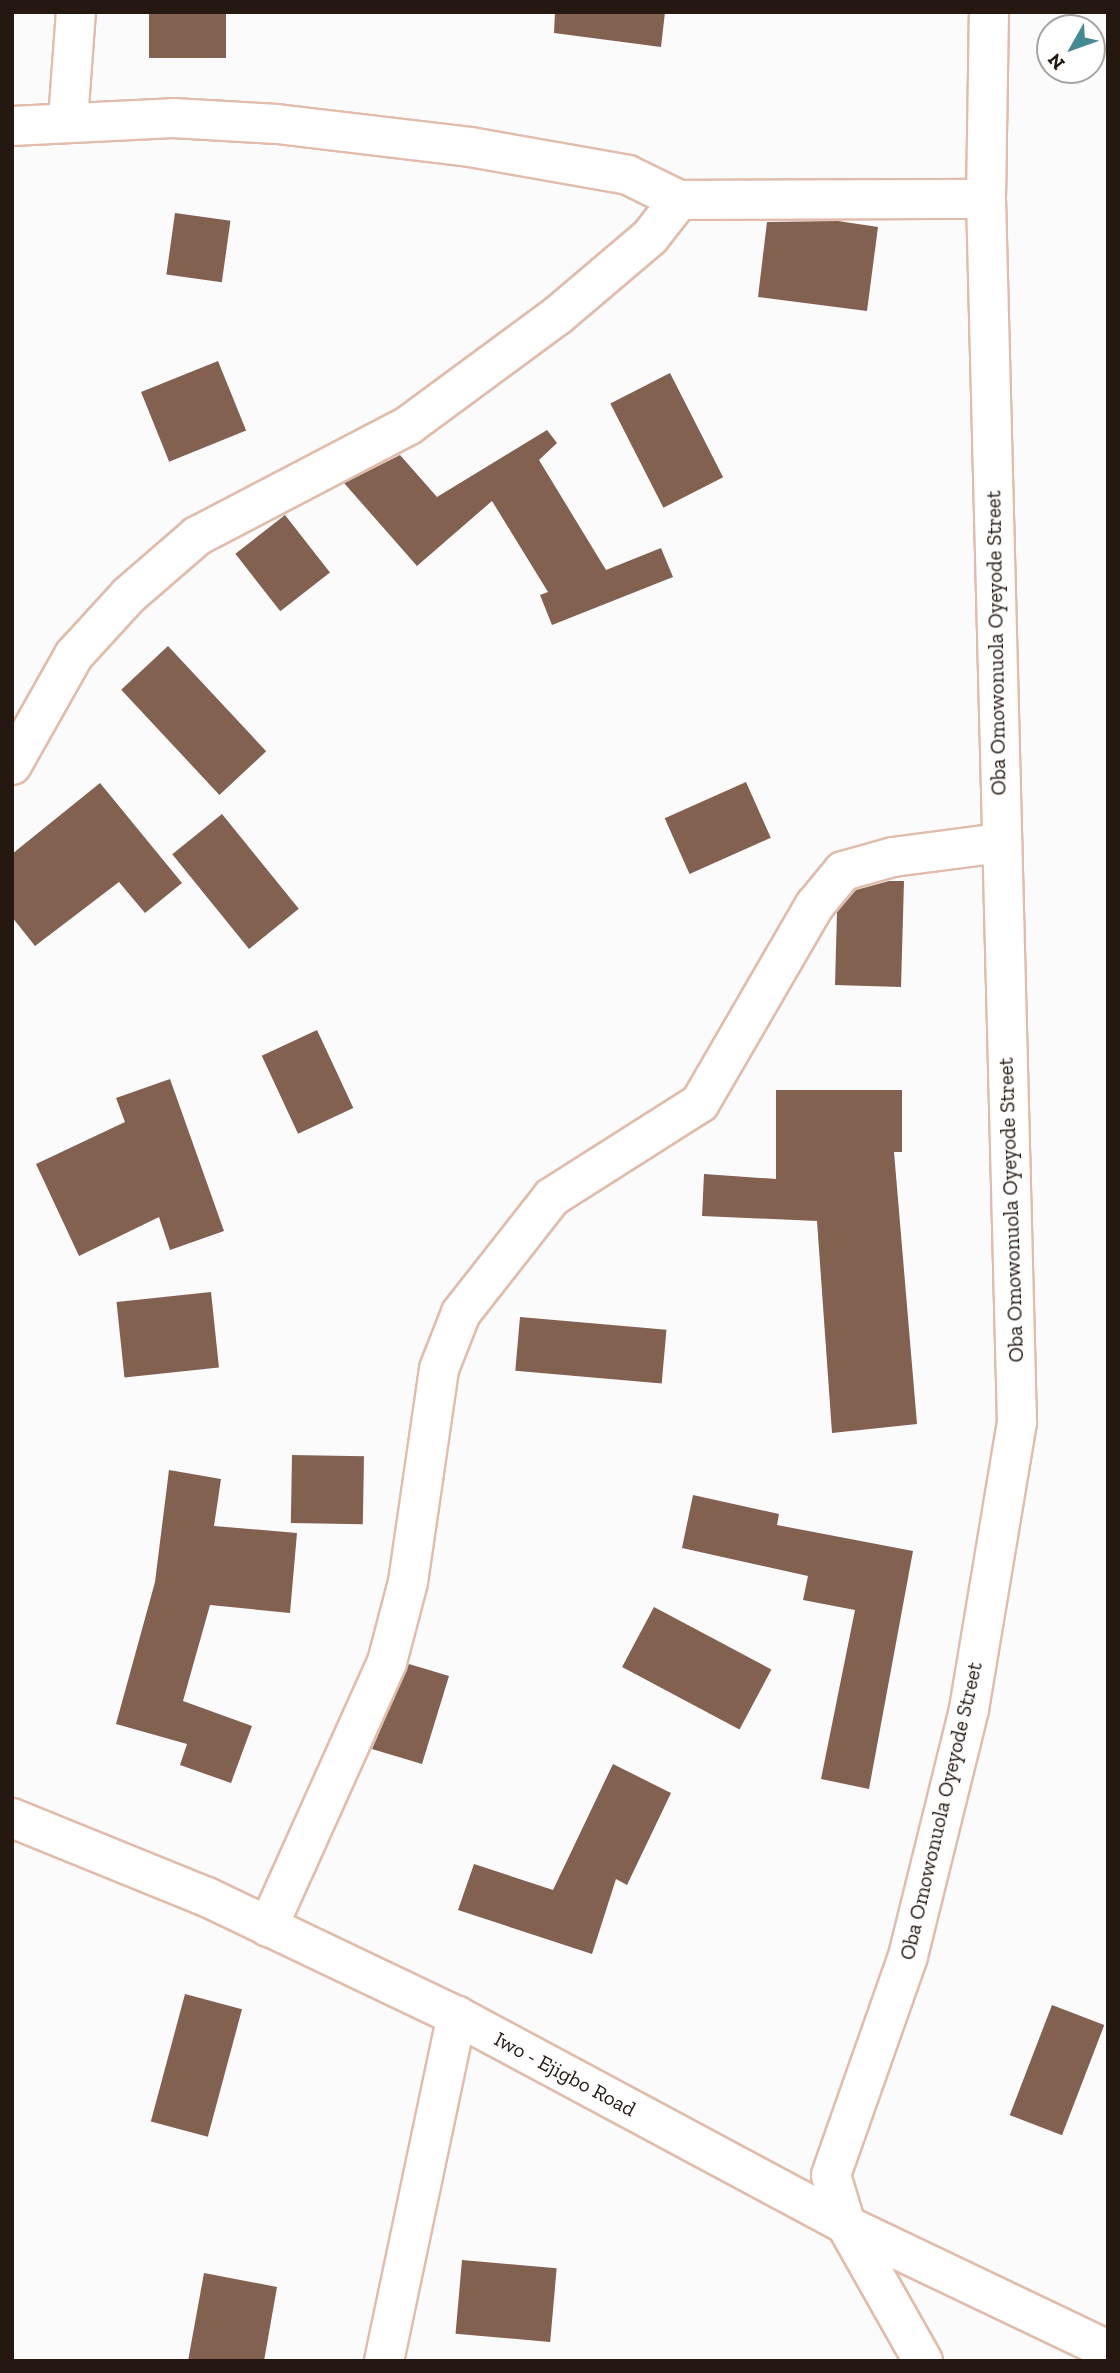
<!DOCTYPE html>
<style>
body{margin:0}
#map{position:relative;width:1120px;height:2373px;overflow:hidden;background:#fbfbfb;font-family:"Zilla Slab",serif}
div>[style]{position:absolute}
.building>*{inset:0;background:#826151;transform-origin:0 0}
.roads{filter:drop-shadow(2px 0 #e1bcaa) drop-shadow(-2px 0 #e1bcaa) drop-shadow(0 2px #e1bcaa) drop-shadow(0 -2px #e1bcaa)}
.minor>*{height:38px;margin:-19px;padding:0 19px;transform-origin:19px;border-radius:19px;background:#fff}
.major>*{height:38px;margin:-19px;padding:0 19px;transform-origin:19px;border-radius:19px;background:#fff}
span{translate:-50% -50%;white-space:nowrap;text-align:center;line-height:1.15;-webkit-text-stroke:6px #fff;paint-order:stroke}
.street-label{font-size:21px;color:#251811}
.frame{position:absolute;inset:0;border:14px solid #251811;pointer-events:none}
.north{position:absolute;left:1036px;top:14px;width:70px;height:70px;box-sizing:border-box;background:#fff;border:2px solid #a8a3a0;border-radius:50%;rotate:230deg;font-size:19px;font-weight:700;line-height:28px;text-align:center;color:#251811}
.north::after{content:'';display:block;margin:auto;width:24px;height:32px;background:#438a93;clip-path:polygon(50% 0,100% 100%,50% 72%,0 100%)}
</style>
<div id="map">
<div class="building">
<div style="left:149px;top:12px;width:77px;height:46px"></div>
<div style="clip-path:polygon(555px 12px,665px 12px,661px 47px,554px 33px)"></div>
<div style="left:175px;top:213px;width:56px;height:62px;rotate:8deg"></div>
<div style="clip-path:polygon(838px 221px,878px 227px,867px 311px,758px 297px,767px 222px)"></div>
<div style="left:218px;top:361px;width:75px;height:83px;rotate:68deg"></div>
<div style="left:670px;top:373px;width:117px;height:67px;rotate:63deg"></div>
<div style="clip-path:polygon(547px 430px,557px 443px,539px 460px,606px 570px,661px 548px,673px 577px,552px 625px,540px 595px,548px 592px,492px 501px,417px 566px,344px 483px,400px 455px,437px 497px)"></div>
<div style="left:285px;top:515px;width:73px;height:63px;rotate:52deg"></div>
<div style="left:168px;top:646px;width:144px;height:64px;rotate:47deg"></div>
<div style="left:746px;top:782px;width:61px;height:89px;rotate:66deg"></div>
<div style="clip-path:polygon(100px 783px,182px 883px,145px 913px,119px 882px,35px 946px,12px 917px,12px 854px)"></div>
<div style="left:222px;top:814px;width:122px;height:64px;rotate:51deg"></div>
<div style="clip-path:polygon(889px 881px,904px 881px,901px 987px,835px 985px,837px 912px,856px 890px)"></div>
<div style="left:317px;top:1030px;width:86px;height:61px;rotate:65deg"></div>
<div style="clip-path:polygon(170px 1079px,224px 1231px,170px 1250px,159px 1217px,79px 1256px,36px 1164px,125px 1122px,116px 1098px)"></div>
<div style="clip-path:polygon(776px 1090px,902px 1090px,902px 1152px,894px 1152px,917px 1424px,832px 1433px,817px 1221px,702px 1216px,704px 1174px,776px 1179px)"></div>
<div style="left:211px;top:1292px;width:76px;height:95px;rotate:84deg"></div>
<div style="left:520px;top:1317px;width:147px;height:54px;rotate:5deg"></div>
<div style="left:292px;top:1455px;width:72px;height:68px;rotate:1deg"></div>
<div style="clip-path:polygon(169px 1470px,221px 1479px,214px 1526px,297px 1533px,290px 1613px,210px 1605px,183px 1701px,252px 1726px,231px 1783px,180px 1765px,187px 1744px,116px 1724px,155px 1582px)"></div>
<div style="clip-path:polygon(693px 1495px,779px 1514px,777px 1525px,913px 1551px,869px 1789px,821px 1779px,855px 1610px,803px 1600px,808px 1576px,682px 1548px)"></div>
<div style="left:654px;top:1607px;width:133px;height:68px;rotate:28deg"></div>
<div style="clip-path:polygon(409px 1664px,449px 1676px,422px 1764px,372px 1749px)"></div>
<div style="clip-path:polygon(613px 1764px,671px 1793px,627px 1885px,616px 1879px,592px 1954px,458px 1910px,474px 1864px,553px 1890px)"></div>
<div style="left:185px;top:1994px;width:59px;height:132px;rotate:15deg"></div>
<div style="left:1052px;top:2005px;width:56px;height:118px;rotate:21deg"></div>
<div style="left:462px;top:2260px;width:95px;height:74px;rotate:5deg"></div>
<div style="clip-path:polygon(204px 2273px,277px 2287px,264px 2361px,188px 2361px)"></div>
</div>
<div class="roads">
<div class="minor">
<div style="left:68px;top:120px;width:108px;rotate:-85.8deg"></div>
<div style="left:12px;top:126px;width:161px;rotate:-2.8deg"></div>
<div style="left:173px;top:118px;width:104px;rotate:3.3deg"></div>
<div style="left:277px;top:124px;width:194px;rotate:6.8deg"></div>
<div style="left:470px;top:147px;width:160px;rotate:10deg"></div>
<div style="left:628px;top:175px;width:57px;rotate:26.1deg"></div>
<div style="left:679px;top:200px;width:307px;rotate:-0.2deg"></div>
<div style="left:12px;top:765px;width:126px;rotate:-60.6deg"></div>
<div style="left:74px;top:655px;width:81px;rotate:-47.5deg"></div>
<div style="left:129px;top:595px;width:90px;rotate:-40.9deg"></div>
<div style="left:197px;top:536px;width:239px;rotate:-27.6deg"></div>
<div style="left:409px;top:425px;width:184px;rotate:-36.4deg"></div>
<div style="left:557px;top:316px;width:122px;rotate:-40.3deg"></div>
<div style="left:650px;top:237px;width:47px;rotate:-51.9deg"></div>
<div style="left:268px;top:1927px;width:290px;rotate:-65.8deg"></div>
<div style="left:387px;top:1662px;width:83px;rotate:-75.3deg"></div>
<div style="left:408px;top:1582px;width:215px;rotate:-81.7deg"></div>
<div style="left:439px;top:1369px;width:60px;rotate:-68.6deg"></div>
<div style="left:461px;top:1313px;width:147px;rotate:-51.9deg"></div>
<div style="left:552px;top:1197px;width:175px;rotate:-32.4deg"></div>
<div style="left:700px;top:1103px;width:229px;rotate:-59.9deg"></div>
<div style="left:815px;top:905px;width:44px;rotate:-50.5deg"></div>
<div style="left:843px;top:871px;width:52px;rotate:-15.6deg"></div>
<div style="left:893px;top:857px;width:109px;rotate:-7.4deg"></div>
<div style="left:384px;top:2361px;width:353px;rotate:-78.1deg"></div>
<div style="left:923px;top:2361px;width:156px;rotate:-119.5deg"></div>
<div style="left:846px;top:2225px;width:52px;rotate:-106.7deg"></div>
<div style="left:831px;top:2175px;width:232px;rotate:-70.6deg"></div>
<div style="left:908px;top:1956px;width:254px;rotate:-76.1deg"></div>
<div style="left:969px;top:1709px;width:290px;rotate:-80.5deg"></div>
<div style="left:1017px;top:1423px;width:1224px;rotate:-91.45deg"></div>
<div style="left:986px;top:199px;width:187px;rotate:-89.1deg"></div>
</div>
<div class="major">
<div style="left:12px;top:1818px;width:210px;rotate:22.1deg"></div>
<div style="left:207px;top:1897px;width:277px;rotate:25.5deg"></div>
<div style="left:457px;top:2016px;width:442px;rotate:28.2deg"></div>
<div style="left:846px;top:2225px;width:290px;rotate:25.5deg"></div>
</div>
</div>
<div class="street-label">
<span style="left:996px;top:643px;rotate:-91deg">Oba Omowonuola Oyeyode Street</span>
<span style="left:1011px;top:1210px;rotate:-92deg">Oba Omowonuola Oyeyode Street</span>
<span style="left:941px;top:1811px;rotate:-77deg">Oba Omowonuola Oyeyode Street</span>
<span style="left:565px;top:2074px;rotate:28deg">Iwo - Ejigbo Road</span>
</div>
<div class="frame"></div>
<div class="north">N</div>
</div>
